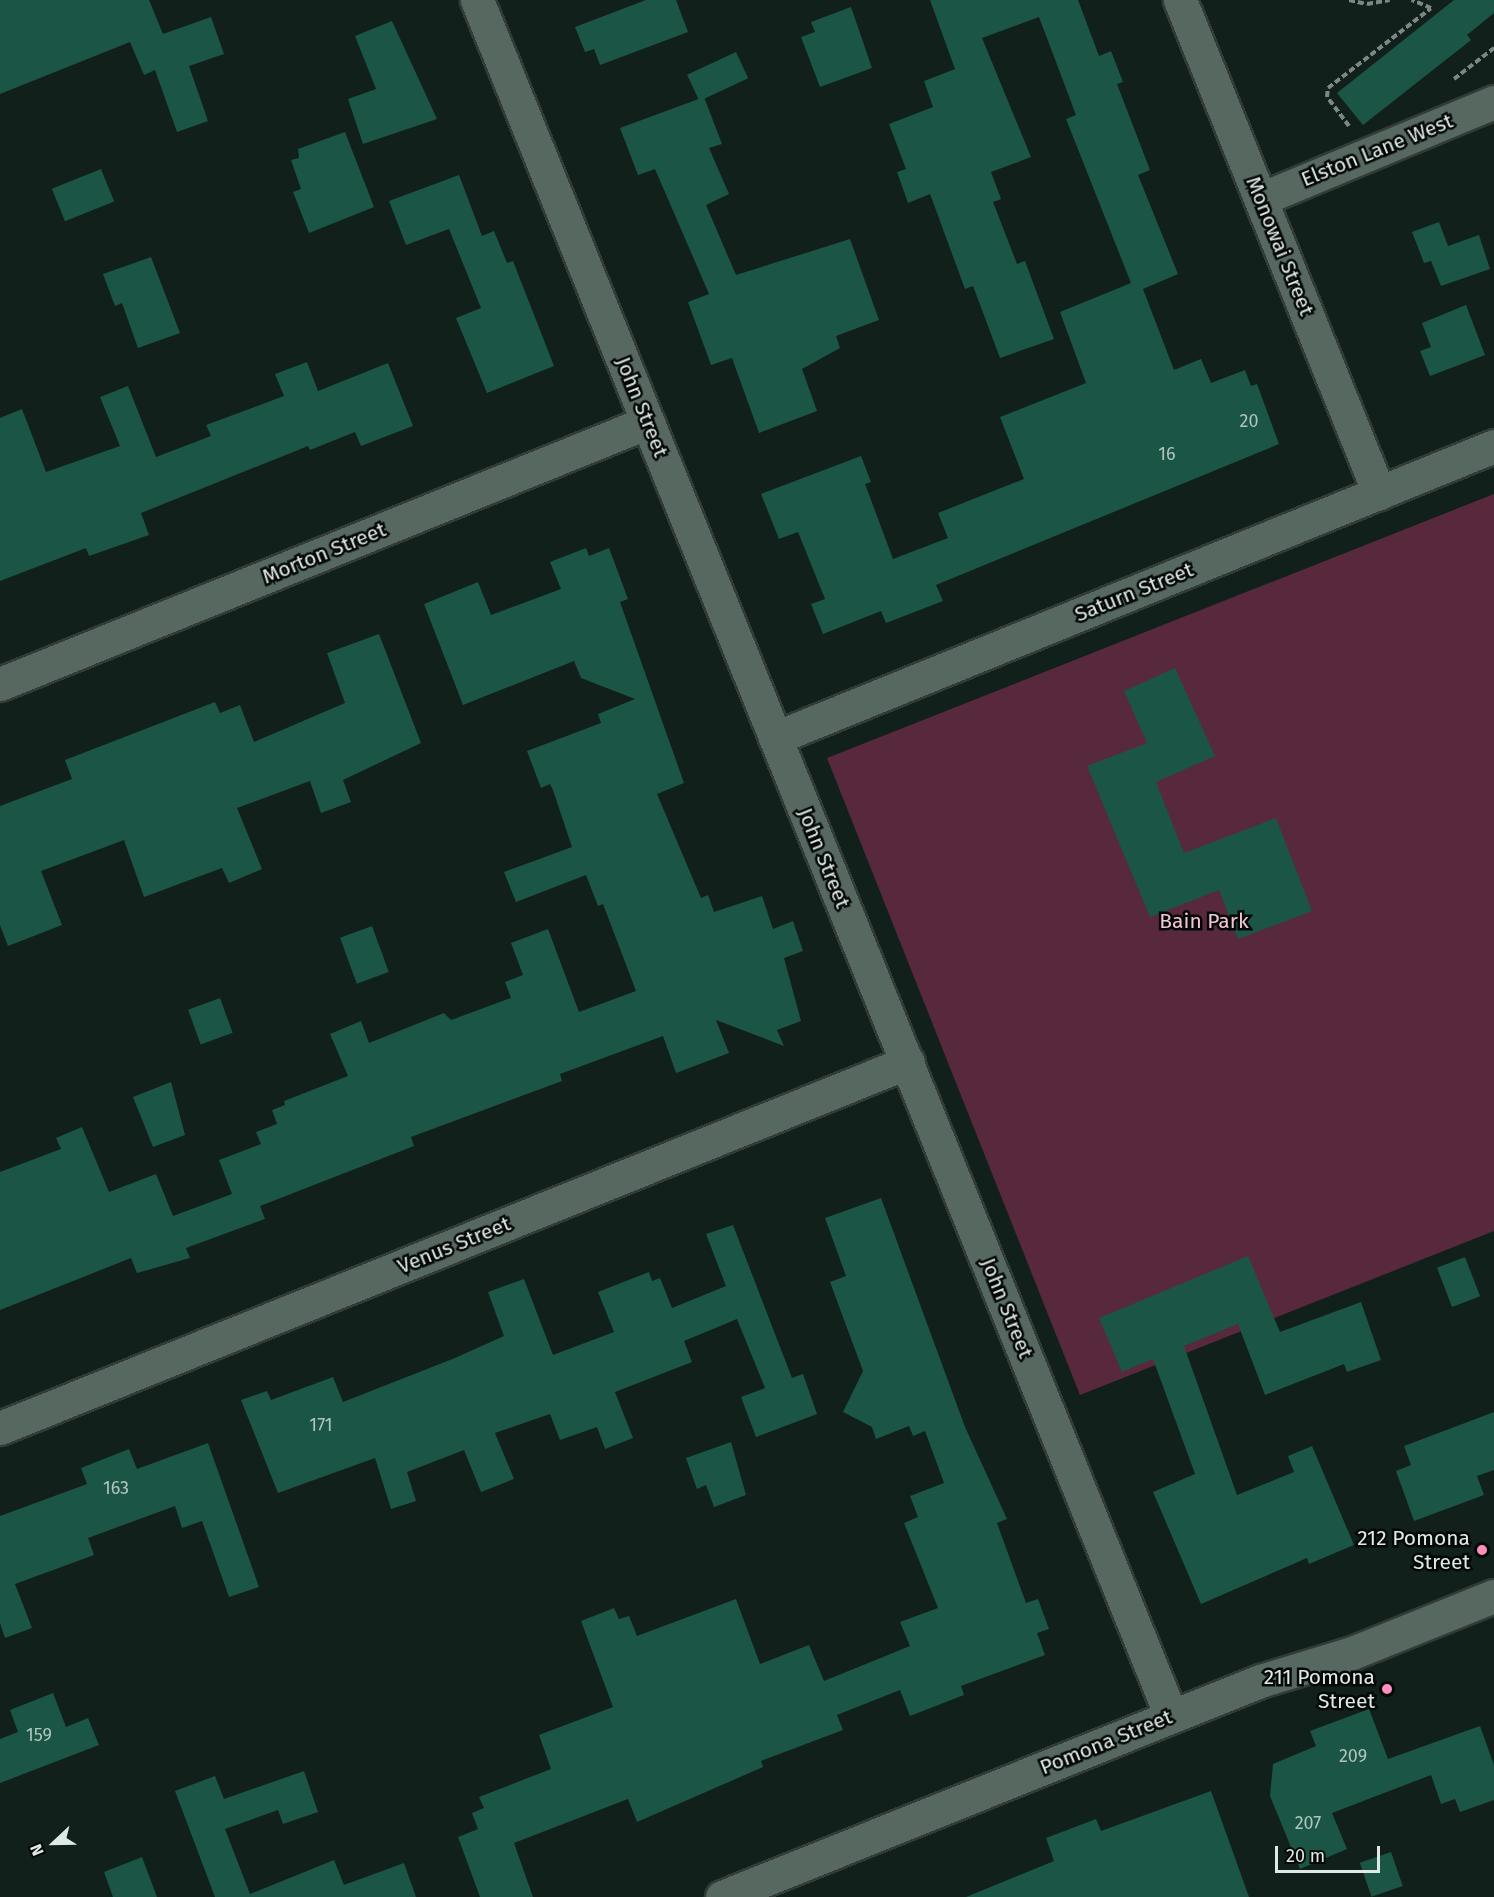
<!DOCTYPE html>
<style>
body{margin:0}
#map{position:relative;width:1494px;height:1897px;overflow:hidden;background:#11201b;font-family:"Fira Sans",sans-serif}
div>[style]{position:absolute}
.green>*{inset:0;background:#58283c}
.building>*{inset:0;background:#1b5545;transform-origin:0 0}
.path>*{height:4px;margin-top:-2px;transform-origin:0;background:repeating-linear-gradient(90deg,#7c8884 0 6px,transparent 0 9px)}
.roads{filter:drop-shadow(2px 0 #323b37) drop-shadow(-2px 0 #323b37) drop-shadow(0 2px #323b37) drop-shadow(0 -2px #323b37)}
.minor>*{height:33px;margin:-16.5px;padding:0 16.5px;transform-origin:16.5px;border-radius:16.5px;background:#576861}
.dots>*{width:16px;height:16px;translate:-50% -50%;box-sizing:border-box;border:3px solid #040907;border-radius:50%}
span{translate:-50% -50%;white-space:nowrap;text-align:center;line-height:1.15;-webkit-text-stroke:5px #040907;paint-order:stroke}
.number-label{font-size:18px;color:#aec4bd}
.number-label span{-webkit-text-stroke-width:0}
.street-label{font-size:21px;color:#dfe9e5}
.park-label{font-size:21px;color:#f1c3d4}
.poi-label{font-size:21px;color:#dfe9e5}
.right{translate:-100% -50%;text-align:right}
.north{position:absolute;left:24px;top:1813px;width:60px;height:60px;-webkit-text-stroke:4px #040907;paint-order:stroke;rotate:248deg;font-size:16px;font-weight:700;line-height:24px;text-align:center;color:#dfe9e5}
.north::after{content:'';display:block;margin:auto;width:21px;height:27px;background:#dfe9e5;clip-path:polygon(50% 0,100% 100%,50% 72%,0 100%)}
.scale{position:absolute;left:1275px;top:1846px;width:105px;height:27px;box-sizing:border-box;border:3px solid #dfe9e5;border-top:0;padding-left:8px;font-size:18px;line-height:21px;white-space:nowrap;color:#dfe9e5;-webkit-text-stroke:4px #040907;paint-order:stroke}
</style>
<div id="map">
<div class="green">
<div style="clip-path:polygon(1494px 494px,1494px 1231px,1080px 1395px,827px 758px)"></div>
</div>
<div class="building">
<div style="clip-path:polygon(0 0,149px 0,163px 34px,211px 17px,224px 54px,189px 66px,208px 121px,177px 132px,155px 70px,144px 75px,130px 42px,0 94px)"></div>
<div style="clip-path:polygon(646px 0,676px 0,688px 32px,600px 65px,594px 49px,585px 52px,575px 27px)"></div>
<div style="clip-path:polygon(930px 0,1078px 0,1099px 56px,1111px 51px,1123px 82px,1117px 84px,1150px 170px,1138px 175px,1178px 274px,1143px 289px,1174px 370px,1201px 359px,1211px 383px,1245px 370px,1251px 386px,1257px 384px,1279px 444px,936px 585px,943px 601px,886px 623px,881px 611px,823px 634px,811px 604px,825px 599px,798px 532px,779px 539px,761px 494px,861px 456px,871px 482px,865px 484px,893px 559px,948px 538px,938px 513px,1024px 479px,1000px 417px,1086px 383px,1060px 312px,1131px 283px,1066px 119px,1076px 115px,1039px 17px,982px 38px,1031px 157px,991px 172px,1001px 199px,993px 202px,1017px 264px,1025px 261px,1054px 339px,1000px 358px,973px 286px,965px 289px,930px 194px,908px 203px,897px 172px,906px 169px,889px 124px,933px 107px,924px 81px,955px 69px)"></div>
<div style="clip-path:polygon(1454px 0,1494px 0,1494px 13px,1467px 35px,1471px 40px,1363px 125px,1337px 93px)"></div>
<div style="clip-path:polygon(851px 7px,872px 68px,820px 87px,801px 37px,815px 32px,811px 22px)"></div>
<div style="clip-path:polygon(392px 21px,437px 119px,363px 144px,348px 99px,376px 89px,355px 36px)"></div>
<div style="left:736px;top:52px;width:29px;height:54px;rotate:65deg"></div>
<div style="clip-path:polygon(704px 97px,722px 144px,709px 148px,729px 194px,706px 205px,736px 275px,850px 239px,879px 320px,836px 336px,840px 348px,802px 369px,817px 411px,759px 433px,732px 358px,711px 365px,688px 302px,709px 294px,655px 169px,638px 175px,620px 128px)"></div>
<div style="clip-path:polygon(345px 132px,374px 207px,309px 233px,293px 192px,301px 189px,291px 160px,299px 158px,298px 149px)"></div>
<div style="left:101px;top:169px;width:35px;height:53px;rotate:68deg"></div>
<div style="clip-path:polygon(459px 175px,482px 236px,494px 231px,507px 263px,513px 261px,554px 366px,487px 393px,456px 318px,481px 308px,449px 229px,406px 245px,389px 201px)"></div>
<div style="clip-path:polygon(1439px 222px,1448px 246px,1479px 235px,1490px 269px,1441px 286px,1431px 261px,1424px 263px,1412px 232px)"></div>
<div style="clip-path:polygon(151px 257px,180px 333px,138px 348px,122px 303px,115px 306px,103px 274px)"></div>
<div style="clip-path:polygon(1466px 305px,1485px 355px,1430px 376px,1420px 351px,1431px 347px,1422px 323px)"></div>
<div style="clip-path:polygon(307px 362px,318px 391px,388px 363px,413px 426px,361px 446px,355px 432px,310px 450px,308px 446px,141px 513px,149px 535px,89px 556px,86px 548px,0 581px,0 418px,22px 409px,46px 472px,120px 446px,100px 397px,128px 386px,156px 457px,211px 436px,206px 425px,284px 396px,275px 374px)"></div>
<div style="clip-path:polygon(586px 548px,589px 556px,609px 548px,628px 599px,620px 602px,684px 783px,657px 794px,701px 898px,708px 895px,714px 912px,762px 896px,773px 929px,793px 921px,803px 951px,784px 958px,801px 1021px,777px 1030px,784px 1046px,716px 1020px,729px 1053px,676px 1073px,663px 1036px,560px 1074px,562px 1081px,411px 1137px,414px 1146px,260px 1206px,265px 1219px,186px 1248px,190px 1258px,137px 1273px,131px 1258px,0 1310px,0 1172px,61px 1149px,56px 1138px,82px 1127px,109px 1192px,156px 1174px,173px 1216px,232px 1194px,219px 1160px,261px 1144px,256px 1132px,277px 1124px,272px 1110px,285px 1105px,284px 1101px,348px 1076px,330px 1034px,361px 1021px,369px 1043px,444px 1013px,451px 1020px,511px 998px,505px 982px,523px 975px,511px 943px,548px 929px,579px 1012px,636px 991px,603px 904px,598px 906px,586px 875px,516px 902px,504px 872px,572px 847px,553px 790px,550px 784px,541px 788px,527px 751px,601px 723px,598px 714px,635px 699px,581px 678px,574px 661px,463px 705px,424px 604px,478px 582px,491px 615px,561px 589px,550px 562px)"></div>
<div style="clip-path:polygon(379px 634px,421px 743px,343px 780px,351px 802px,321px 813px,310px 781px,237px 808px,262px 869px,229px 883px,222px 868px,144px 897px,124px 840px,41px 871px,62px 925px,8px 946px,0 925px,0 806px,72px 779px,65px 760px,215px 702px,220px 713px,240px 705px,254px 742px,345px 703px,327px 653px)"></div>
<div style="clip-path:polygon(1175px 668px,1215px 756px,1156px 782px,1184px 853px,1276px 818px,1312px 911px,1238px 939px,1219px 890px,1150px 917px,1087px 766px,1147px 743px,1124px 691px)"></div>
<div style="left:372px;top:926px;width:49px;height:34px;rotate:70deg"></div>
<div style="left:220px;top:998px;width:37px;height:34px;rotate:70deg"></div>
<div style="clip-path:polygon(171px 1082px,185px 1135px,153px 1147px,133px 1097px)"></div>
<div style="clip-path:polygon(881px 1198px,965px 1427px,1007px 1519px,997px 1523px,1026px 1603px,1038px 1599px,1049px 1629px,1037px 1633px,1045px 1655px,961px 1686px,964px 1695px,910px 1716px,900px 1690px,837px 1715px,843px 1730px,761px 1761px,763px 1767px,637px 1822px,628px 1799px,514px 1843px,533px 1897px,480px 1897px,458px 1837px,478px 1829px,472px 1813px,484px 1808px,479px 1797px,551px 1769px,539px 1735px,613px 1707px,581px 1621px,614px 1608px,619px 1619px,629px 1616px,637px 1636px,736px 1599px,760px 1664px,809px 1645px,824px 1681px,910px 1646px,900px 1622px,938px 1608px,904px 1523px,918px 1517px,910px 1496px,944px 1483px,925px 1431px,913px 1436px,909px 1426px,876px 1439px,872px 1427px,843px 1412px,863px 1371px,830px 1282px,846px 1276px,825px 1218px)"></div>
<div style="clip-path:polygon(733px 1225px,792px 1378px,803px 1374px,817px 1414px,756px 1437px,741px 1397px,765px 1388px,737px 1319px,684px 1341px,692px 1362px,615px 1392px,633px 1438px,605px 1449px,597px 1427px,560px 1440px,550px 1414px,495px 1433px,514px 1479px,481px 1492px,464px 1450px,407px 1472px,416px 1501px,391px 1509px,375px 1458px,278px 1493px,241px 1400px,267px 1391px,271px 1400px,333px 1377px,343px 1402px,455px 1358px,504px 1336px,488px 1292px,524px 1279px,553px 1355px,614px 1332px,598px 1292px,649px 1272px,652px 1281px,660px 1278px,672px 1308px,726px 1286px,706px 1234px)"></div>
<div style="clip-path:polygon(1248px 1256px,1280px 1332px,1361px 1302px,1381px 1360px,1347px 1372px,1344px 1364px,1265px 1395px,1238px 1324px,1184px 1346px,1237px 1495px,1294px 1472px,1288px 1456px,1312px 1446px,1354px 1545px,1309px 1564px,1307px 1558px,1201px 1604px,1153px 1492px,1195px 1474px,1153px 1359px,1122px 1372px,1099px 1318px)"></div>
<div style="left:1465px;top:1257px;width:42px;height:30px;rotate:69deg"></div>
<div style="clip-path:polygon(1494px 1412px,1494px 1470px,1477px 1476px,1484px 1495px,1414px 1521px,1396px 1471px,1411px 1465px,1404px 1446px)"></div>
<div style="clip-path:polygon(731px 1442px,746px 1495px,714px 1507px,706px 1485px,697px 1489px,686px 1458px)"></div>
<div style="clip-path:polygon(208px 1443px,259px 1587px,229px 1597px,202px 1521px,182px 1528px,175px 1506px,88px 1538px,94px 1555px,15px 1584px,32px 1628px,5px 1638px,0 1623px,0 1516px,87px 1484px,81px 1468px,129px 1449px,137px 1469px)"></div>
<div style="clip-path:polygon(53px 1693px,66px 1727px,88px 1718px,99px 1745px,0 1783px,0 1739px,18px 1732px,10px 1710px)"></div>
<div style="clip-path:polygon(1369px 1709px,1388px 1759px,1480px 1726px,1494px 1765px,1494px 1800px,1460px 1812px,1455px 1799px,1441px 1804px,1431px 1775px,1332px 1813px,1347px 1849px,1300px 1869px,1270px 1796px,1273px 1764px,1316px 1746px,1310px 1731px)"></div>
<div style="clip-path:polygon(304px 1771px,318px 1812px,283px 1824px,278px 1810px,225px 1829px,250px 1894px,334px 1860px,344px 1885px,404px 1863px,416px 1897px,215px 1897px,175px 1791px,215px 1776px,224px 1799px)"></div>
<div style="clip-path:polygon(1211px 1791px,1249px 1897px,966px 1897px,1054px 1861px,1046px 1838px,1096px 1819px,1101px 1831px)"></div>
<div style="left:1391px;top:1852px;width:36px;height:33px;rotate:71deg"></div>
<div style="clip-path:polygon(142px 1857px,157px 1897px,113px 1897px,104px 1872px)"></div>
</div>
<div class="path">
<div style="left:1349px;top:0;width:18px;rotate:13deg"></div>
<div style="left:1367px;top:4px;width:23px;rotate:-10deg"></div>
<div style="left:1454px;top:79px;width:51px;rotate:-37.8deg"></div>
<div style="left:1349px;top:126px;width:36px;rotate:-127deg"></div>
<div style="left:1327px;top:97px;width:9px;rotate:-84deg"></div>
<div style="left:1328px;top:88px;width:130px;rotate:-37.8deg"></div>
<div style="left:1431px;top:8px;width:21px;rotate:-157deg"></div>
</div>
<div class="roads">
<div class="minor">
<div style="left:477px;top:0;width:1851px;rotate:67.98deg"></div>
<div style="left:1180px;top:0;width:532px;rotate:68.02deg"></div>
<div style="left:1261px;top:199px;width:252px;rotate:-22.6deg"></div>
<div style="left:0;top:684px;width:699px;rotate:-22.01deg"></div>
<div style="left:775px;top:738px;width:776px;rotate:-22.1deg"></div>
<div style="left:0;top:1428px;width:979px;rotate:-21.95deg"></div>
<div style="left:722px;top:1897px;width:580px;rotate:-21.87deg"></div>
<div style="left:1260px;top:1681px;width:96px;rotate:-16.9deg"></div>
<div style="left:1352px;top:1653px;width:153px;rotate:-21.9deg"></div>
</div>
</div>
<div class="dots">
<div style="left:1482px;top:1550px;background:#fe8ebd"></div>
<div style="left:1387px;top:1689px;background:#fe8ebd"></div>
</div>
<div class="number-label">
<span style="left:1249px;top:421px">20</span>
<span style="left:1167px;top:454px">16</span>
<span style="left:321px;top:1425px">171</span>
<span style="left:116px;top:1488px">163</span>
<span style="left:39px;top:1735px">159</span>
<span style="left:1353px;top:1756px">209</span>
<span style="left:1308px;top:1823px">207</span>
</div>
<div class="street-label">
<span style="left:1377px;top:150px;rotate:-22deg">Elston Lane West</span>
<span style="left:1280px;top:246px;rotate:68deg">Monowai Street</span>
<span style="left:642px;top:407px;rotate:68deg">John Street</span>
<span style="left:324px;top:553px;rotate:-22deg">Morton Street</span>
<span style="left:1134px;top:592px;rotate:-22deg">Saturn Street</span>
<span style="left:824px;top:858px;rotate:68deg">John Street</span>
<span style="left:454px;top:1245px;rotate:-22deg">Venus Street</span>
<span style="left:1007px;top:1308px;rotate:68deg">John Street</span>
<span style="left:1106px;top:1742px;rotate:-22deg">Pomona Street</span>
</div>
<div class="park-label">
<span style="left:1204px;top:921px">Bain Park</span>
</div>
<div class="poi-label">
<span class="right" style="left:1470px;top:1550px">212 Pomona<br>Street</span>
<span class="right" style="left:1375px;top:1689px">211 Pomona<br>Street</span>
</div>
<div class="north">N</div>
<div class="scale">20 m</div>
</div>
